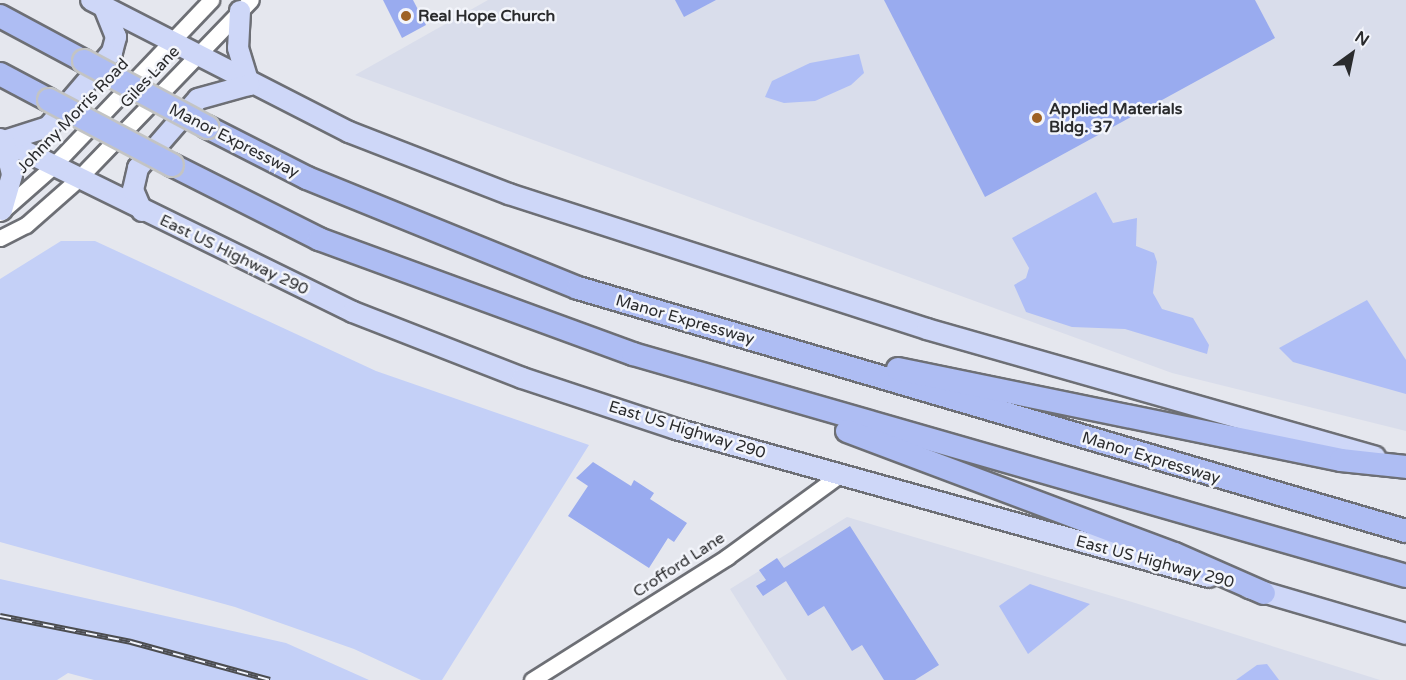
<!DOCTYPE html>
<style>
body{margin:0}
#map{position:relative;width:1406px;height:680px;overflow:hidden;background:#e5e7ee;font-family:"Varela Round",sans-serif}
div>[style]{position:absolute}
.built>*{inset:0;background:#d9ddeb}
.green>*{inset:0;background:#c4d0f7}
.water>*{inset:0;background:#afbef6}
.building>*{inset:0;background:#99abef}
.roads{filter:drop-shadow(2px 0 #6d6f75) drop-shadow(-2px 0 #6d6f75) drop-shadow(0 2px #6d6f75) drop-shadow(0 -2px #6d6f75)}
.minor>*{height:15px;margin:-7.5px;padding:0 7.5px;transform-origin:7.5px;border-radius:7.5px;background:#fff}
.major>*{height:20px;margin:-10px;padding:0 10px;transform-origin:10px;border-radius:10px;background:#ced7f8}
.highway>*{height:22px;margin:-11px;padding:0 11px;transform-origin:11px;border-radius:11px;background:#aebdf3}
.rail>*{height:6px;margin-top:-3px;transform-origin:0;background:repeating-linear-gradient(90deg,#f3f5fb 0 11px,#4c4d50 0 22px);box-sizing:border-box;border-block:2px solid #4c4d50}
.bridges{filter:drop-shadow(2px 0 #c3c4c4) drop-shadow(-2px 0 #c3c4c4) drop-shadow(0 2px #c3c4c4) drop-shadow(0 -2px #c3c4c4)}
.highway-bridge>*{height:22px;margin:-11px;padding:0 11px;transform-origin:11px;border-radius:11px;background:#aebdf3}
.dots>*{width:16px;height:16px;translate:-50% -50%;box-sizing:border-box;border:3px solid #f3f5fb;border-radius:50%}
span{translate:-50% -50%;white-space:nowrap;text-align:center;line-height:1.15;-webkit-text-stroke:5px #f3f5fb;paint-order:stroke}
.poi-label{font-size:16px;color:#2a2b2d;font-weight:700}
.left{translate:0 -50%;text-align:left}
.street-label{font-size:16px;color:#2a2b2d}
.north{position:absolute;left:1322px;top:24px;width:60px;height:60px;-webkit-text-stroke:4px #f3f5fb;paint-order:stroke;rotate:33deg;font-size:16px;font-weight:700;line-height:24px;text-align:center;color:#2a2b2d}
.north::after{content:'';display:block;margin:auto;width:21px;height:27px;background:#2a2b2d;clip-path:polygon(50% 0,100% 100%,50% 72%,0 100%)}
</style>
<div id="map">
<div class="built">
<div style="clip-path:polygon(488px 0,1406px 0,1406px 431px,1172px 373px,355px 75px)"></div>
<div style="clip-path:polygon(847px 517px,1132px 602px,1380px 680px,787px 680px,730px 589px)"></div>
</div>
<div class="green">
<div style="clip-path:polygon(61px 241px,95px 241px,376px 371px,589px 445px,442px 680px,421px 680px,354px 649px,235px 607px,0 542px,0 279px)"></div>
<div style="clip-path:polygon(0 579px,286px 643px,369px 680px,94px 680px,68px 673px,57px 680px,0 680px)"></div>
</div>
<div class="water">
<div style="clip-path:polygon(859px 54px,864px 73px,851px 85px,815px 101px,784px 103px,765px 97px,772px 81px,810px 63px)"></div>
<div style="clip-path:polygon(1096px 192px,1113px 223px,1137px 218px,1136px 246px,1154px 253px,1157px 262px,1153px 293px,1162px 309px,1193px 318px,1209px 345px,1207px 354px,1125px 329px,1072px 327px,1026px 312px,1014px 285px,1026px 278px,1029px 268px,1012px 238px)"></div>
<div style="clip-path:polygon(1367px 300px,1406px 360px,1406px 394px,1293px 362px,1279px 348px)"></div>
<div style="clip-path:polygon(1030px 584px,1090px 604px,1028px 654px,999px 606px)"></div>
<div style="clip-path:polygon(1267px 664px,1279px 680px,1236px 680px,1257px 665px)"></div>
</div>
<div class="building">
<div style="clip-path:polygon(383px 0,413px 0,426px 25px,402px 38px)"></div>
<div style="clip-path:polygon(675px 0,716px 0,684px 17px)"></div>
<div style="clip-path:polygon(884px 0,1255px 0,1275px 38px,985px 197px)"></div>
<div style="clip-path:polygon(593px 462px,631px 486px,634px 480px,654px 493px,650px 499px,687px 523px,674px 542px,668px 538px,649px 568px,568px 516px,588px 486px,576px 478px)"></div>
<div style="clip-path:polygon(850px 526px,939px 665px,915px 680px,884px 680px,862px 645px,852px 651px,824px 606px,808px 616px,786px 581px,763px 596px,756px 586px,766px 580px,759px 570px,777px 558px,784px 568px)"></div>
</div>
<div class="roads">
<div class="minor">
<div style="left:0;top:213px;width:69px;rotate:-41.5deg"></div>
<div style="left:52px;top:167px;width:231px;rotate:-46.4deg"></div>
<div style="left:0;top:238px;width:29px;rotate:-27deg"></div>
<div style="left:26px;top:225px;width:68px;rotate:-41.4deg"></div>
<div style="left:77px;top:180px;width:250px;rotate:-46deg"></div>
<div style="left:532px;top:680px;width:231px;rotate:-32.2deg"></div>
<div style="left:727px;top:557px;width:141px;rotate:-36.1deg"></div>
</div>
<div class="major">
<div style="left:91px;top:0;width:290px;rotate:27.1deg"></div>
<div style="left:349px;top:132px;width:172px;rotate:21.2deg"></div>
<div style="left:509px;top:194px;width:439px;rotate:17.9deg"></div>
<div style="left:927px;top:329px;width:466px;rotate:15.9deg"></div>
<div style="left:240px;top:11px;width:37px;rotate:93deg"></div>
<div style="left:238px;top:48px;width:39px;rotate:73deg"></div>
<div style="left:0;top:139px;width:393px;rotate:26.1deg"></div>
<div style="left:353px;top:312px;width:181px;rotate:21.3deg"></div>
<div style="left:522px;top:378px;width:162px;rotate:18.3deg"></div>
<div style="left:676px;top:429px;width:553px;rotate:15.52deg"></div>
<div style="left:4px;top:141px;width:46px;rotate:-17.7deg"></div>
<div style="left:48px;top:127px;width:99px;rotate:-49.5deg"></div>
<div style="left:112px;top:52px;width:16px;rotate:-75deg"></div>
<div style="left:116px;top:37px;width:32px;rotate:-112deg"></div>
<div style="left:2px;top:210px;width:37px;rotate:-74deg"></div>
<div style="left:12px;top:174px;width:34px;rotate:-104deg"></div>
<div style="left:142px;top:211px;width:23px;rotate:-113deg"></div>
<div style="left:133px;top:190px;width:23px;rotate:-77deg"></div>
<div style="left:138px;top:168px;width:91px;rotate:-49deg"></div>
<div style="left:198px;top:99px;width:53px;rotate:-15.4deg"></div>
<div style="left:1249px;top:588px;width:164px;rotate:16.3deg"></div>
</div>
<div class="highway">
<div style="left:0;top:16px;width:95px;rotate:28.2deg"></div>
<div style="left:0;top:74px;width:55px;rotate:28deg"></div>
<div style="left:207px;top:127px;width:112px;rotate:27deg"></div>
<div style="left:307px;top:178px;width:292px;rotate:22.1deg"></div>
<div style="left:578px;top:288px;width:863px;rotate:16.36deg"></div>
<div style="left:172px;top:165px;width:165px;rotate:26.7deg"></div>
<div style="left:319px;top:239px;width:334px;rotate:20.1deg"></div>
<div style="left:633px;top:354px;width:804px;rotate:16.02deg"></div>
<div style="left:898px;top:369px;width:452px;rotate:11.6deg"></div>
<div style="left:1341px;top:460px;width:65px;rotate:6.1deg"></div>
<div style="left:847px;top:431px;width:350px;rotate:20.6deg"></div>
<div style="left:1175px;top:554px;width:97px;rotate:23.7deg"></div>
</div>
</div>
<div class="rail">
<div style="left:0;top:616px;width:134px;rotate:11.2deg"></div>
<div style="left:131px;top:642px;width:144px;rotate:15.3deg"></div>
</div>
<div class="bridges">
<div class="highway-bridge">
<div style="left:84px;top:61px;width:140px;rotate:28.2deg"></div>
<div style="left:49px;top:100px;width:139px;rotate:27.9deg"></div>
</div>
</div>
<div class="dots">
<div style="left:406px;top:16px;background:#9e6224"></div>
<div style="left:1037px;top:118px;background:#9e6224"></div>
</div>
<div class="poi-label">
<span class="left" style="left:418px;top:16px">Real Hope Church</span>
<span class="left" style="left:1049px;top:118px">Applied Materials<br>Bldg. 37</span>
</div>
<div class="street-label">
<span style="left:150px;top:77px;rotate:-47deg">Giles Lane</span>
<span style="left:73px;top:116px;rotate:-46deg">Johnny Morris Road</span>
<span style="left:234px;top:141px;rotate:27deg">Manor Expressway</span>
<span style="left:234px;top:255px;rotate:26deg">East US Highway 290</span>
<span style="left:685px;top:320px;rotate:16deg">Manor Expressway</span>
<span style="left:687px;top:430px;rotate:17deg">East US Highway 290</span>
<span style="left:1151px;top:458px;rotate:17deg">Manor Expressway</span>
<span style="left:1155px;top:562px;rotate:15deg">East US Highway 290</span>
<span style="left:679px;top:565px;rotate:-33deg">Crofford Lane</span>
</div>
<div class="north">N</div>
</div>
